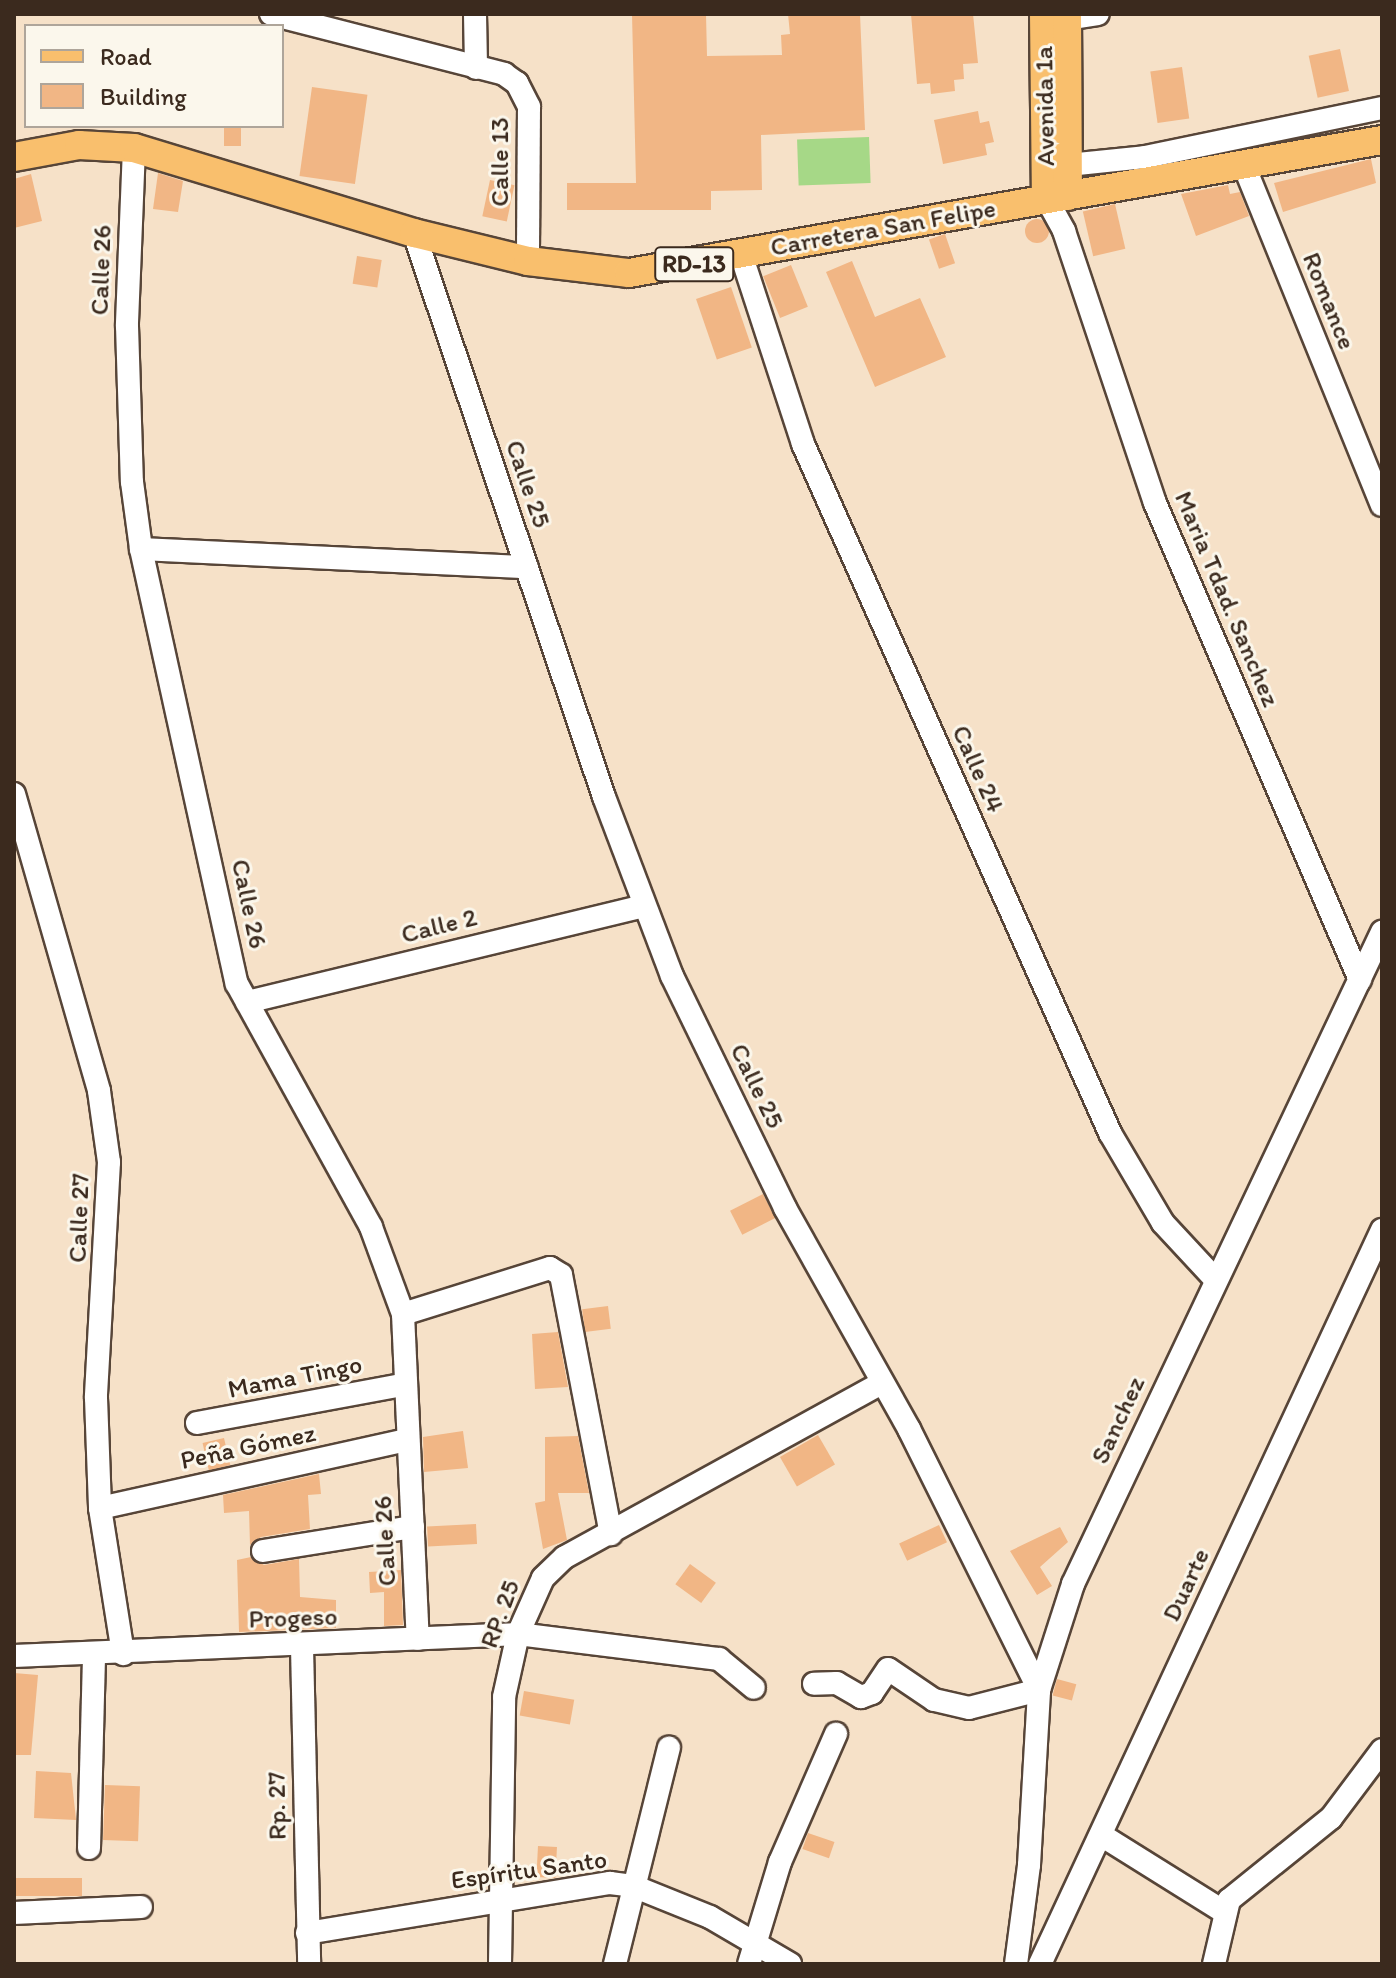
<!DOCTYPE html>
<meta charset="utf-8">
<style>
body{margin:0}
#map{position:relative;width:1396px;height:1978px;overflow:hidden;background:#f6e1c8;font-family:Itim,sans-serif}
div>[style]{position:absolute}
.green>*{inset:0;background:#a6d887;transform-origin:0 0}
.building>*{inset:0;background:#f1b685;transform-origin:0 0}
.round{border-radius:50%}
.roads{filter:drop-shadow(2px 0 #574538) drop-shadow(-2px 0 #574538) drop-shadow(0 2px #574538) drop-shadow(0 -2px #574538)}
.minor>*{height:22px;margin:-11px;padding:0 11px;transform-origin:11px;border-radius:11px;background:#fff}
.major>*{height:28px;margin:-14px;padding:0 14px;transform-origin:14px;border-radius:14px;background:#f9bf6d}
span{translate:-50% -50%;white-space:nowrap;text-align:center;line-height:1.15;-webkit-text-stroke:6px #fbf7ec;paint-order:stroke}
.shield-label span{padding:2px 6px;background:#fbf7ec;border:2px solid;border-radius:6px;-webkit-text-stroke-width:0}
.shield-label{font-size:24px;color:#3b2a1e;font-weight:700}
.street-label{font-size:26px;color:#3b2a1e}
.frame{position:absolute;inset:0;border:16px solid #3b2a1e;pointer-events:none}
.legend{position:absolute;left:24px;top:24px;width:260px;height:104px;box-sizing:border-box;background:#fbf7ec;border:2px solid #aea59a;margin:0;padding:10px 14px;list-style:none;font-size:24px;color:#3b2a1e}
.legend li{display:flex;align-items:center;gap:16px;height:40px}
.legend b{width:40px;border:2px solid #aea59a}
</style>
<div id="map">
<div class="green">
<div style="left:869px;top:137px;width:46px;height:72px;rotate:88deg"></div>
</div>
<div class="building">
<div style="clip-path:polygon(632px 14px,706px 14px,707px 56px,782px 55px,781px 35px,790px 34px,788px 14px,860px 14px,865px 130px,761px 135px,762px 190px,711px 191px,711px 210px,567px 210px,567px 183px,636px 183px)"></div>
<div style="clip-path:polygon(911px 14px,973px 14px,978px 63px,963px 64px,964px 79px,954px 80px,955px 91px,931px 94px,930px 83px,917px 84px)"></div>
<div style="left:1340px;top:49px;width:43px;height:32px;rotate:78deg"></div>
<div style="left:1182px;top:67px;width:52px;height:32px;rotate:82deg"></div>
<div style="left:312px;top:87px;width:56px;height:90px;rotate:8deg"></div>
<div style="clip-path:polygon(978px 111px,980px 123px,989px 121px,994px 142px,985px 144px,987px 155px,943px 164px,934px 120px)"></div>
<div style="left:224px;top:126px;width:17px;height:20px"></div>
<div style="clip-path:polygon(1371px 159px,1376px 183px,1283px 212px,1274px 183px)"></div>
<div style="clip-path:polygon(158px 173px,183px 181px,178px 212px,153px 209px)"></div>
<div style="clip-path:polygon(31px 174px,42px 221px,14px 228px,14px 179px)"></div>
<div style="left:490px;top:180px;width:25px;height:37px;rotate:12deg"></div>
<div style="clip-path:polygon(1228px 185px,1230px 194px,1240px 192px,1249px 216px,1196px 236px,1181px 194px)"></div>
<div style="left:1115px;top:204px;width:46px;height:33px;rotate:77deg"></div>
<div class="round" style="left:1025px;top:219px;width:24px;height:24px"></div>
<div style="left:945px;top:234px;width:31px;height:17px;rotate:71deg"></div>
<div style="left:357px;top:256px;width:25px;height:28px;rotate:9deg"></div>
<div style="clip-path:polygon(852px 261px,875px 317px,920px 298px,946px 357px,875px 387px,826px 272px)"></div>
<div style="left:791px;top:265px;width:45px;height:30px;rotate:68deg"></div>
<div style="left:731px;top:287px;width:64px;height:37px;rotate:71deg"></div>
<div style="left:763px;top:1194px;width:27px;height:37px;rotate:63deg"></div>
<div style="left:608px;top:1306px;width:23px;height:26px;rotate:83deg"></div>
<div style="clip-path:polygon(558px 1332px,568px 1387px,535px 1389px,532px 1334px)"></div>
<div style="clip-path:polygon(463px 1431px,468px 1468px,424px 1472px,423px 1437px)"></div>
<div style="left:818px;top:1435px;width:34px;height:44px;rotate:60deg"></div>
<div style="clip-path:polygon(578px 1436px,589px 1493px,558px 1493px,567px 1540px,543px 1549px,535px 1503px,545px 1501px,545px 1437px)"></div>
<div style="left:224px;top:1438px;width:28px;height:22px;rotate:77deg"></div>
<div style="clip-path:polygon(319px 1474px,321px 1494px,308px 1495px,310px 1529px,261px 1537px,250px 1545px,249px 1511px,224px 1513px,223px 1495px)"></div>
<div style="left:476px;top:1524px;width:20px;height:49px;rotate:87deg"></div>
<div style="left:939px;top:1525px;width:19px;height:44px;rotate:65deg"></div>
<div style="clip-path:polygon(1060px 1527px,1068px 1542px,1040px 1567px,1052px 1586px,1037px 1595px,1010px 1551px)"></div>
<div style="clip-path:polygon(251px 1557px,264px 1565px,299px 1559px,300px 1597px,336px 1600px,336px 1628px,239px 1632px,237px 1560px)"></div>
<div style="left:690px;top:1564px;width:32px;height:25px;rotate:36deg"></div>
<div style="clip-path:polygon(401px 1570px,403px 1625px,384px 1626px,384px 1592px,370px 1593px,369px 1572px)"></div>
<div style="clip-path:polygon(14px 1673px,38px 1675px,31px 1755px,14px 1755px)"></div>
<div style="left:1057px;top:1679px;width:20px;height:17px;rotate:15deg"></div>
<div style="left:524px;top:1691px;width:51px;height:25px;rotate:10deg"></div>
<div style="clip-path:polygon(36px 1771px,71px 1773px,76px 1820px,34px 1818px)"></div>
<div style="left:105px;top:1785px;width:35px;height:55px;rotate:2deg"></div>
<div style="left:808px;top:1833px;width:28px;height:17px;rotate:19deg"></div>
<div style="left:538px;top:1846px;width:19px;height:31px;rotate:3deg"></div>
<div style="left:82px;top:1878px;width:18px;height:68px;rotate:90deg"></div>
</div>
<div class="roads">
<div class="minor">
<div style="left:271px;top:14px;width:241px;rotate:14.4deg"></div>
<div style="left:504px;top:74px;width:16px;rotate:35deg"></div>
<div style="left:517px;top:83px;width:27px;rotate:63deg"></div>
<div style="left:529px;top:107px;width:154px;rotate:90.4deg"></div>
<div style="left:475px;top:14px;width:54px;rotate:88.9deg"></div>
<div style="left:1067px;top:19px;width:31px;rotate:-9deg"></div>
<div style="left:134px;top:148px;width:178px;rotate:92.3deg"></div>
<div style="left:127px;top:326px;width:156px;rotate:88.2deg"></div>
<div style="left:132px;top:482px;width:68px;rotate:82.3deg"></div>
<div style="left:141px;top:549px;width:445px;rotate:77.6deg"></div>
<div style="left:237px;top:984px;width:277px;rotate:61.1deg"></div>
<div style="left:371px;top:1227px;width:93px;rotate:69.8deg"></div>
<div style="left:403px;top:1314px;width:325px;rotate:87.4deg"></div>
<div style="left:1055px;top:157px;width:15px;rotate:32deg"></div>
<div style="left:1068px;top:165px;width:77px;rotate:-5.9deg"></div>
<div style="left:1145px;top:157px;width:242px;rotate:-11.7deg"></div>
<div style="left:1243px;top:163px;width:369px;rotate:67.9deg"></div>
<div style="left:1046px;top:198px;width:38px;rotate:61deg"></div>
<div style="left:1064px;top:231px;width:287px;rotate:71.5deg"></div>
<div style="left:1155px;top:503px;width:519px;rotate:66.74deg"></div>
<div style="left:414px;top:233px;width:595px;rotate:71.38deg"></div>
<div style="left:604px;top:797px;width:191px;rotate:69.2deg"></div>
<div style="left:672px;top:976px;width:258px;rotate:64deg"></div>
<div style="left:785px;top:1208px;width:253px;rotate:60.7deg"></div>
<div style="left:909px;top:1429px;width:292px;rotate:63.5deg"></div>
<div style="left:1039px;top:1690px;width:72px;rotate:165.6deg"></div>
<div style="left:969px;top:1708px;width:36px;rotate:-167deg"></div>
<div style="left:934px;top:1700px;width:55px;rotate:-146deg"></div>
<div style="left:888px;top:1669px;width:29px;rotate:124deg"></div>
<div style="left:872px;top:1693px;width:12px;rotate:160deg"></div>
<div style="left:861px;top:1697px;width:28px;rotate:-150deg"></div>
<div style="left:837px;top:1683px;width:23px;rotate:178deg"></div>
<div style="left:741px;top:254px;width:200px;rotate:71.9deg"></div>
<div style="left:803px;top:444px;width:754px;rotate:65.98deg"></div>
<div style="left:1110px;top:1133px;width:104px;rotate:59.5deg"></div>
<div style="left:1163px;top:1223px;width:76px;rotate:47.1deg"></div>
<div style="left:141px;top:549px;width:386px;rotate:2.7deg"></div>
<div style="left:14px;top:794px;width:309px;rotate:74deg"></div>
<div style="left:99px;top:1091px;width:72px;rotate:82deg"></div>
<div style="left:109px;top:1162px;width:236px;rotate:93.2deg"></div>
<div style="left:96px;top:1398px;width:110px;rotate:87.9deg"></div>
<div style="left:100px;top:1508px;width:148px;rotate:81deg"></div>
<div style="left:247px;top:1002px;width:408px;rotate:-13.6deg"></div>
<div style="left:403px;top:1314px;width:154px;rotate:-17.4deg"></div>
<div style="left:550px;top:1268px;width:13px;rotate:32deg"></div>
<div style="left:561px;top:1275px;width:264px;rotate:79.1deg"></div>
<div style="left:197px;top:1423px;width:209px;rotate:-10.5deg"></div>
<div style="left:100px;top:1508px;width:314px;rotate:-12.5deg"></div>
<div style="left:263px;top:1551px;width:152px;rotate:-9.1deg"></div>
<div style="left:302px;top:1647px;width:317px;rotate:88.7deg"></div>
<div style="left:14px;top:1656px;width:504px;rotate:-2.5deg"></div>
<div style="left:518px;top:1634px;width:203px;rotate:7.1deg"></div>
<div style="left:719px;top:1659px;width:45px;rotate:39.6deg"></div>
<div style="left:1101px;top:1835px;width:145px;rotate:32deg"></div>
<div style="left:89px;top:1848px;width:193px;rotate:-88.5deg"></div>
<div style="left:14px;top:1913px;width:127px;rotate:-2.7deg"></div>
<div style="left:307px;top:1933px;width:307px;rotate:-9.4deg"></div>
<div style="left:610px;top:1883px;width:23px;rotate:7deg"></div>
<div style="left:633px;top:1886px;width:83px;rotate:21.9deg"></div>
<div style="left:710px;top:1917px;width:93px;rotate:30.4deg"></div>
<div style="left:500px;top:1964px;width:267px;rotate:-89.1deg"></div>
<div style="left:504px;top:1697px;width:65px;rotate:-77.5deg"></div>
<div style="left:518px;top:1634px;width:61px;rotate:-65.9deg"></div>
<div style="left:543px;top:1578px;width:30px;rotate:-44deg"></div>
<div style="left:565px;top:1557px;width:362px;rotate:-28.8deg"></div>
<div style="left:615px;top:1964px;width:223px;rotate:-76deg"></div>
<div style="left:749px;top:1964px;width:107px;rotate:-73.1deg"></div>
<div style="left:780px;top:1862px;width:140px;rotate:-66.4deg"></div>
<div style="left:1016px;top:1964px;width:100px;rotate:-82.5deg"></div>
<div style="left:1029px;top:1865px;width:175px;rotate:-86.7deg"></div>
<div style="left:1039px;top:1690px;width:111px;rotate:-72.2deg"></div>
<div style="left:1073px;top:1584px;width:722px;rotate:-64.64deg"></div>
<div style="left:1040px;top:1964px;width:810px;rotate:-65.02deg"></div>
<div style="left:1214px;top:1964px;width:66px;rotate:-76.8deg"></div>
<div style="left:1229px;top:1900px;width:131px;rotate:-38.8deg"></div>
<div style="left:1331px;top:1818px;width:85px;rotate:-53.1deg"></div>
</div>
<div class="major">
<div style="left:1044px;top:14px;width:184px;rotate:89.4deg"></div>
<div style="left:1067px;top:14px;width:182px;rotate:89.7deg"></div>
<div style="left:14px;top:157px;width:66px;rotate:-10.5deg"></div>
<div style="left:79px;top:145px;width:55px;rotate:3.1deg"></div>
<div style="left:134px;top:148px;width:293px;rotate:16.9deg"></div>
<div style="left:414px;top:233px;width:117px;rotate:13.8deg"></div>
<div style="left:528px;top:261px;width:102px;rotate:6.8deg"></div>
<div style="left:629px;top:273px;width:765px;rotate:-10.02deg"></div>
</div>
</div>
<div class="shield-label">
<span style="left:694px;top:264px">RD-13</span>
</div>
<div class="street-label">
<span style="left:1045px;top:106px;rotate:-91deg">Avenida 1a</span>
<span style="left:500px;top:162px;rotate:-90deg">Calle 13</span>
<span style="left:883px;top:228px;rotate:-10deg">Carretera San Felipe</span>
<span style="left:101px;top:270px;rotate:-88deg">Calle 26</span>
<span style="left:1329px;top:301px;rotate:68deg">Romance</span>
<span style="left:528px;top:484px;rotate:71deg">Calle 25</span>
<span style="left:1227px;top:599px;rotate:67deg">Maria Tdad. Sanchez</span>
<span style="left:978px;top:769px;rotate:66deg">Calle 24</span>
<span style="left:249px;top:904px;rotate:78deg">Calle 26</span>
<span style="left:439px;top:926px;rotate:-14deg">Calle 2</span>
<span style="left:757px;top:1086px;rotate:64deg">Calle 25</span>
<span style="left:79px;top:1218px;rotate:-88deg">Calle 27</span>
<span style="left:295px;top:1377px;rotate:-11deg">Mama Tingo</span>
<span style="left:1118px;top:1420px;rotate:-65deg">Sanchez</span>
<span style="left:248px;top:1447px;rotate:-12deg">Peña Gómez</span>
<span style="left:385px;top:1541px;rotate:-93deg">Calle 26</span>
<span style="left:1186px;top:1585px;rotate:-65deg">Duarte</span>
<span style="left:500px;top:1614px;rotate:-70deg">RP. 25</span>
<span style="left:293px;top:1618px;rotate:-2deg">Progeso</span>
<span style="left:277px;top:1806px;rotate:-91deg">Rp. 27</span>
<span style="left:529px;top:1870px;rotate:-8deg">Espíritu Santo</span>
</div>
<div class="frame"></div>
<ul class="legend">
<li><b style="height:10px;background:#f9bf6d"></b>Road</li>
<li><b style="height:22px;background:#f1b685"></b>Building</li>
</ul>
</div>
